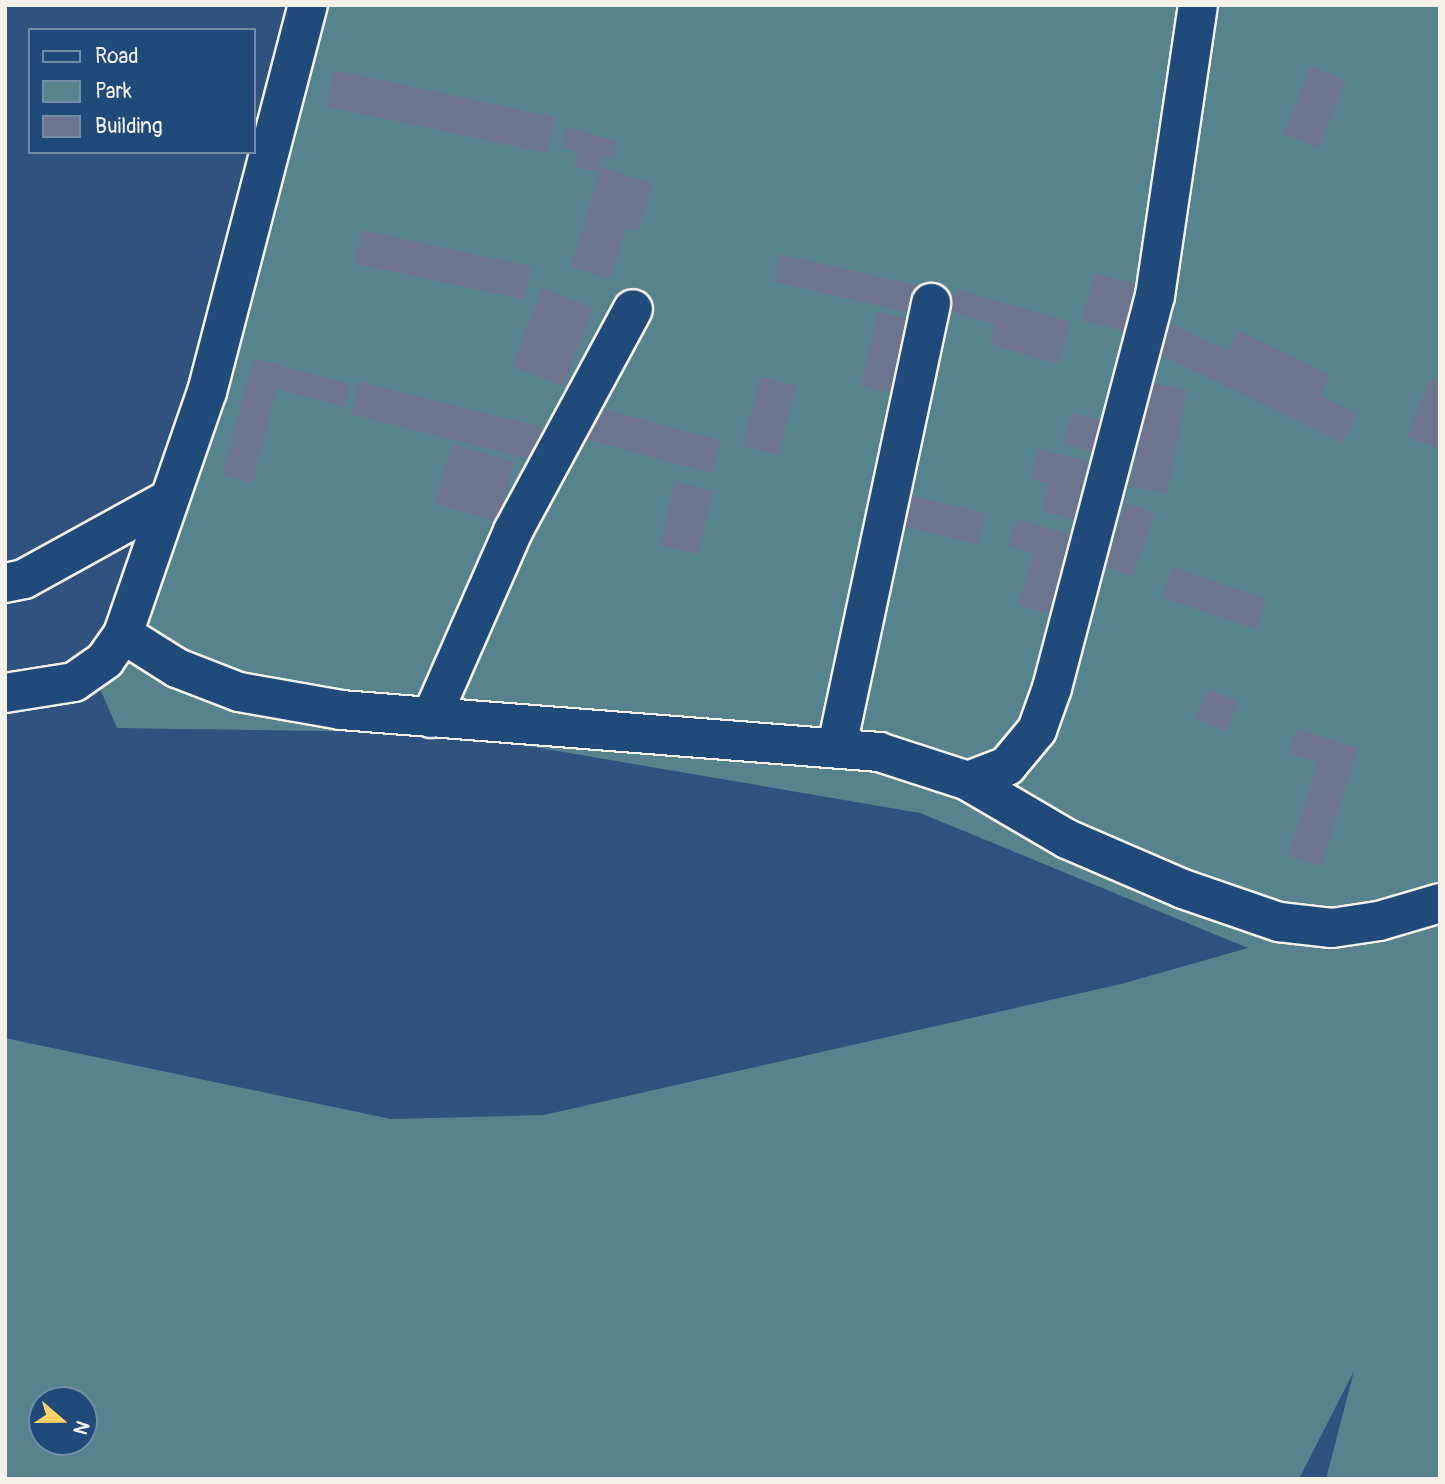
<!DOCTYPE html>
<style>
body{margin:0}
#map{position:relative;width:1445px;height:1484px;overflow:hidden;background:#2f537e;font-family:Pangolin,sans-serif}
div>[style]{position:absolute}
.green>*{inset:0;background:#56838c}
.building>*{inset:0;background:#6d758e;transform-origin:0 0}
.roads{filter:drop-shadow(2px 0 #f4f1e8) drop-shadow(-2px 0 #f4f1e8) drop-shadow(0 2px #f4f1e8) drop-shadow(0 -2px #f4f1e8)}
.minor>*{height:38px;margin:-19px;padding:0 19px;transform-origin:19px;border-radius:19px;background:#1f4a7a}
span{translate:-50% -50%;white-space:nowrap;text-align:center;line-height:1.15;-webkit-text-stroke:7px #1f4a7a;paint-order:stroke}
.frame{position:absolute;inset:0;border:7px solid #f4f1e8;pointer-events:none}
.legend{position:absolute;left:28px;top:28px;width:228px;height:126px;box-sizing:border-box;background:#1f4a7a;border:2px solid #748da6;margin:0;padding:9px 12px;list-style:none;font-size:21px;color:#f4f1e8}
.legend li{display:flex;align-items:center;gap:14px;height:35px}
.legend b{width:35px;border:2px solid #748da6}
.north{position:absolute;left:28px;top:1386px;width:70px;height:70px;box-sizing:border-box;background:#1f4a7a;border:2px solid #748da6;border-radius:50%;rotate:110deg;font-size:19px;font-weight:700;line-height:28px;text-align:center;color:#f4f1e8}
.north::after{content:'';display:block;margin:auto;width:24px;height:32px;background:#ffd166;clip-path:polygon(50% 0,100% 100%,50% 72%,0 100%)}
</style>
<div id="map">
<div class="green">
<div style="clip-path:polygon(evenodd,313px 5px,1440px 5px,1440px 1479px,1326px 1479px,1354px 1371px,1299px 1479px,5px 1479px,5px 1038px,391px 1119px,544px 1115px,1121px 984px,1248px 948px,920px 813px,453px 733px,117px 728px,89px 663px,138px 595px,313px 5px,42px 1400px,84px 1400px,84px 1442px,42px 1442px,42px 1400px)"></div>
</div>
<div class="building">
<div style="left:1311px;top:66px;width:38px;height:73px;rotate:22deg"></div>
<div style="left:334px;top:70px;width:226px;height:37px;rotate:12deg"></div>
<div style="clip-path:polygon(566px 127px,617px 141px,613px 159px,603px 156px,598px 172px,574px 166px,578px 152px,561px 147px)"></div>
<div style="clip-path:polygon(601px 167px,653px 183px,638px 231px,626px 228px,610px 279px,571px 267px)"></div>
<div style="left:361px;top:230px;width:175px;height:34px;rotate:12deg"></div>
<div style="left:780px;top:254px;width:150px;height:28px;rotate:13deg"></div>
<div style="left:1094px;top:273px;width:57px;height:49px;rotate:14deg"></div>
<div style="left:542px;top:288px;width:55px;height:84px;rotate:21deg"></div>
<div style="clip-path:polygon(956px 289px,1071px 322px,1058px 364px,990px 344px,995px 324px,950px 311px)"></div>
<div style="left:878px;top:312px;width:44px;height:76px;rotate:13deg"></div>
<div style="clip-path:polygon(1172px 324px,1228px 351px,1238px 330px,1330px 375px,1320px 396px,1357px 413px,1343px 443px,1158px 353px)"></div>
<div style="clip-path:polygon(254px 358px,350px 384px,344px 407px,277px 389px,252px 483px,222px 475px)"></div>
<div style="left:760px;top:377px;width:37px;height:71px;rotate:14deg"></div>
<div style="clip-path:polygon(1429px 379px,1440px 383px,1439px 449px,1407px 437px)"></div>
<div style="left:359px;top:381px;width:189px;height:34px;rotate:14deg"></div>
<div style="left:1151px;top:383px;width:37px;height:105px;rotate:11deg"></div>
<div style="left:593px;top:406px;width:132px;height:34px;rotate:15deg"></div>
<div style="left:1072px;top:413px;width:47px;height:32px;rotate:15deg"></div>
<div style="left:452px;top:444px;width:65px;height:62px;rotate:16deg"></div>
<div style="clip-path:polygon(1038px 449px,1088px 461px,1074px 519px,1042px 511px,1048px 483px,1031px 479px)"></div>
<div style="left:675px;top:482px;width:39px;height:65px;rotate:13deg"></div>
<div style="left:904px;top:494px;width:83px;height:32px;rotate:13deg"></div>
<div style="left:1127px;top:503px;width:30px;height:67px;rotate:20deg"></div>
<div style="clip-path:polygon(1015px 519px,1089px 539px,1067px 619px,1019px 605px,1033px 553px,1008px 546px)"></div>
<div style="left:1173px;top:567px;width:99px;height:32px;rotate:19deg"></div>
<div style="left:1207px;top:689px;width:34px;height:32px;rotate:21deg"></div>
<div style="clip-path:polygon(1297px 729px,1358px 748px,1321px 866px,1288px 856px,1318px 762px,1289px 753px)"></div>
</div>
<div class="roads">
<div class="minor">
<div style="left:5px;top:583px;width:19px;rotate:-12deg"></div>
<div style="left:24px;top:579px;width:166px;rotate:-28.9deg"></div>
<div style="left:123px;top:634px;width:64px;rotate:32.2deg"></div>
<div style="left:177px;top:668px;width:66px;rotate:21.2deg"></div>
<div style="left:239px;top:692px;width:104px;rotate:10deg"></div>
<div style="left:341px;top:710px;width:540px;rotate:4.46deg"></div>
<div style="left:879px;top:752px;width:94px;rotate:18deg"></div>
<div style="left:968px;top:781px;width:115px;rotate:30.4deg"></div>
<div style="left:1067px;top:839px;width:126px;rotate:23.3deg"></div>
<div style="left:1183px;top:889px;width:102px;rotate:19deg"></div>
<div style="left:1279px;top:922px;width:53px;rotate:6.5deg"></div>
<div style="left:1332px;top:928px;width:48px;rotate:-8.5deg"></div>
<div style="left:1379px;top:921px;width:64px;rotate:-16.4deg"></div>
<div style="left:5px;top:693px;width:70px;rotate:-9.1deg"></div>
<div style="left:74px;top:682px;width:38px;rotate:-35deg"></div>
<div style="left:105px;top:660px;width:32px;rotate:-55deg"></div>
<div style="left:123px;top:634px;width:256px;rotate:-70.9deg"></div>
<div style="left:207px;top:392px;width:400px;rotate:-75.4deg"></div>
<div style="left:431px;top:718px;width:204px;rotate:-66.3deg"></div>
<div style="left:513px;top:531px;width:252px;rotate:-61.6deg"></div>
<div style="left:837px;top:746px;width:453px;rotate:-78deg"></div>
<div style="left:968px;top:781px;width:42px;rotate:-21deg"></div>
<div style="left:1007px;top:766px;width:47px;rotate:-50.2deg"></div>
<div style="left:1037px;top:730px;width:45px;rotate:-70.3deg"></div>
<div style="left:1052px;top:688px;width:405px;rotate:-75.3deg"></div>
<div style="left:1155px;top:296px;width:294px;rotate:-81.6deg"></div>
</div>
</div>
<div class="frame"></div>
<ul class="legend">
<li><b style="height:9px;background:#1f4a7a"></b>Road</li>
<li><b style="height:19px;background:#56838c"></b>Park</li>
<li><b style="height:19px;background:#6d758e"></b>Building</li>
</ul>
<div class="north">N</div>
</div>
